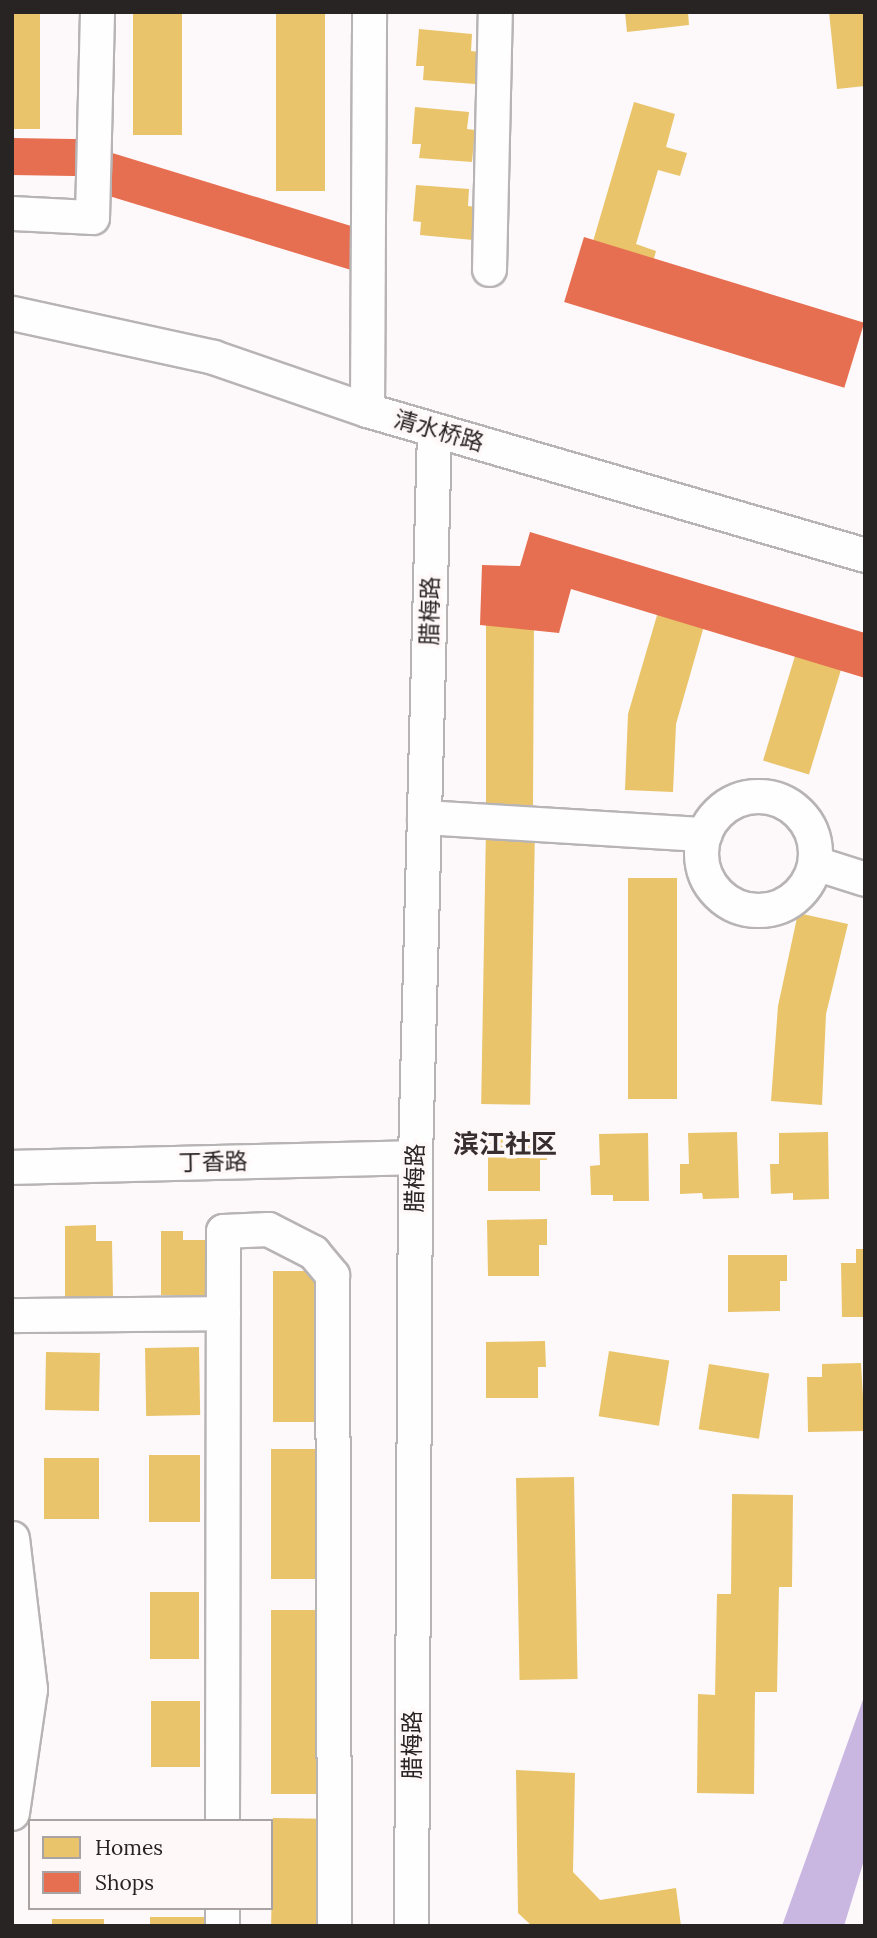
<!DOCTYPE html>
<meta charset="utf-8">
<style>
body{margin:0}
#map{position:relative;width:877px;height:1938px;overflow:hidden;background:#fdf9fa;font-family:Lora,"Noto Sans SC",serif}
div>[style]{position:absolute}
.water>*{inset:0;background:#cab7e1}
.homes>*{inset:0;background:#e9c46a;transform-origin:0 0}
.shops>*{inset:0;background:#e76f51;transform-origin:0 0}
.roads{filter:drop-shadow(2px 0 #b8b4b5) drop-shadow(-2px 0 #b8b4b5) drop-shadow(0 2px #b8b4b5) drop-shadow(0 -2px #b8b4b5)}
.minor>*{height:33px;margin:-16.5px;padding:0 16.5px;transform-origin:16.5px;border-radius:16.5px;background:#fffefe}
.minor>.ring{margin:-16.5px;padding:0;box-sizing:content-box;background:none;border:33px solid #fffefe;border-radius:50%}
span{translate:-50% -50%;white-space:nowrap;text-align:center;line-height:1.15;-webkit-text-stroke:7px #fef8f9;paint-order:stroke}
.street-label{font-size:23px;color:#292424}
.quarter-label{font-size:26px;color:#382d2f;font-weight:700}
.frame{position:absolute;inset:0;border:14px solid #292424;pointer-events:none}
.legend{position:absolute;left:28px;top:1819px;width:245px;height:91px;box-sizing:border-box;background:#fef8f9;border:2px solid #a9a3a4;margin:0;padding:9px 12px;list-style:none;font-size:21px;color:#292424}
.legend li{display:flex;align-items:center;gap:14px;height:35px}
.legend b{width:35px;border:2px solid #a9a3a4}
</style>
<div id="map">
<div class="water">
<div style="clip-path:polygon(865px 1694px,865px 1857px,844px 1926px,782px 1926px)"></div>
</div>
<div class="homes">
<div style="left:12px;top:12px;width:28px;height:117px"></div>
<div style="left:133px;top:12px;width:49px;height:123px"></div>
<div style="left:276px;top:12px;width:49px;height:179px"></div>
<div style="clip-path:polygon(625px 12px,688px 12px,689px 25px,627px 32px)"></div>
<div style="clip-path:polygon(829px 12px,865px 12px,865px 86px,837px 89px)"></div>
<div style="clip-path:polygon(419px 29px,472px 34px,471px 51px,479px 52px,475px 84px,423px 80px,424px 66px,416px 66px)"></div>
<div style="clip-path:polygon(634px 102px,675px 114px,666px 147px,687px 153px,680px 176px,658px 170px,636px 244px,656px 251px,650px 273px,630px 267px,620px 302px,579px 289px)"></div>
<div style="clip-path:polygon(415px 107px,469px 112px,467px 129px,475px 130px,472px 162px,419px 158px,421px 144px,412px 144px)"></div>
<div style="clip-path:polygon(416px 185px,469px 189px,468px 206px,476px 207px,473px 240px,420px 235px,421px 222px,413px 221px)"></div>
<div style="clip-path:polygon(531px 536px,578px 551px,558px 626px,534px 621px,533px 805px,486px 806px,486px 599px,513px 601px)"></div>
<div style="clip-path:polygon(668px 578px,714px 591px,676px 724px,673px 792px,625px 790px,628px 714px)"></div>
<div style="left:806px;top:620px;width:48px;height:147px;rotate:17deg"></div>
<div style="left:486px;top:827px;width:49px;height:277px;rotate:1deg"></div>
<div style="left:628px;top:878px;width:49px;height:221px"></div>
<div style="clip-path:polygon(798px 913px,848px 924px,826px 1014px,822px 1105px,771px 1101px,778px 1006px)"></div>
<div style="clip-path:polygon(737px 1132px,739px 1198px,703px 1199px,702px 1193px,680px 1194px,680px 1164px,689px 1164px,688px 1133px)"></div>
<div style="clip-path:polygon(828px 1132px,829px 1199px,793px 1200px,793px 1193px,771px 1194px,770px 1164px,779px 1164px,779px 1133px)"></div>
<div style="clip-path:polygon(648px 1133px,649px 1201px,613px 1201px,613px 1195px,591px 1195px,590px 1166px,600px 1165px,599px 1134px)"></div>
<div style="clip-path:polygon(488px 1134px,547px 1134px,547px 1160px,540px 1160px,540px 1191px,488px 1191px)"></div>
<div style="clip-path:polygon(547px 1219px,547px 1245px,539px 1245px,539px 1276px,488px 1276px,487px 1220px)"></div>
<div style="clip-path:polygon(96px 1225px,96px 1241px,112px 1241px,113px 1297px,65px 1297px,65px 1226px)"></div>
<div style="clip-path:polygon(161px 1231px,183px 1231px,183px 1240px,209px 1240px,209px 1296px,161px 1295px)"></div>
<div style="clip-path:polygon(856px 1249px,865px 1249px,865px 1317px,842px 1317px,841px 1263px,856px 1263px)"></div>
<div style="clip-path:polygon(728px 1255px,787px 1255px,787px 1281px,780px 1281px,780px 1311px,728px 1312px)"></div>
<div style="left:273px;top:1271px;width:50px;height:151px"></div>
<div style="clip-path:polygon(545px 1341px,546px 1367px,538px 1367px,538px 1398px,486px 1398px,486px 1342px)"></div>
<div style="left:199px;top:1347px;width:68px;height:54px;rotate:89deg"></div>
<div style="left:609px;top:1351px;width:61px;height:66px;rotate:9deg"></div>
<div style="left:46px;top:1352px;width:54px;height:58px;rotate:1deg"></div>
<div style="clip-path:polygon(861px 1363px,865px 1431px,808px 1432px,807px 1377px,822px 1377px,822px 1364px)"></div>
<div style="left:709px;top:1364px;width:61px;height:66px;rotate:9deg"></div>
<div style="left:323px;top:1449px;width:130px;height:52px;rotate:90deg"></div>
<div style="left:200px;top:1455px;width:67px;height:51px;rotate:90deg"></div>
<div style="left:44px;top:1458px;width:55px;height:61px"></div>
<div style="left:574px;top:1477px;width:202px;height:58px;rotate:89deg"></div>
<div style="clip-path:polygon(732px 1494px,793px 1495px,792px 1587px,779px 1587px,777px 1692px,755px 1692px,754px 1794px,697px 1793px,698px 1694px,715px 1695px,717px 1594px,731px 1594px)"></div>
<div style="left:150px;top:1592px;width:49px;height:67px"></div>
<div style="left:271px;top:1610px;width:52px;height:184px"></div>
<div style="left:151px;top:1701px;width:49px;height:66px"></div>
<div style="clip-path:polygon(516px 1770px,575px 1773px,573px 1872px,600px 1900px,676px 1888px,681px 1926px,532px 1926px,518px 1913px)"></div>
<div style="left:273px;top:1818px;width:50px;height:108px;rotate:1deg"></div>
<div style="left:150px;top:1917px;width:57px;height:9px"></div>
<div style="left:52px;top:1919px;width:52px;height:7px"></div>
</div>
<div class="shops">
<div style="left:12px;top:138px;width:77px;height:37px;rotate:1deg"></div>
<div style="left:109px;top:152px;width:266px;height:42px;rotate:17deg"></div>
<div style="left:584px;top:237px;width:293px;height:68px;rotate:17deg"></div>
<div style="clip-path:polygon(530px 532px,865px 633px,865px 678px,571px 589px,559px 633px,480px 625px,482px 565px,520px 566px)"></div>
</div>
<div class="roads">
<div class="minor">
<div style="left:12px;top:213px;width:80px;rotate:2.9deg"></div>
<div style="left:92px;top:217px;width:205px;rotate:-88.6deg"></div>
<div style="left:489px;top:269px;width:257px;rotate:-88.7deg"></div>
<div style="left:12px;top:313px;width:206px;rotate:12.3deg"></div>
<div style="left:213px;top:357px;width:163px;rotate:19deg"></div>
<div style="left:367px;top:410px;width:519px;rotate:16.23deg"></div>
<div style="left:367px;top:410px;width:398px;rotate:-89.7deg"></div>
<div class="ring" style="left:701px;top:796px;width:81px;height:81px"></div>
<div style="left:424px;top:817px;width:281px;rotate:3.5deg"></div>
<div style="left:815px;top:863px;width:52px;rotate:17.7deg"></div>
<div style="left:12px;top:1167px;width:403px;rotate:-1.4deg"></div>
<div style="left:12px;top:1315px;width:211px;rotate:-0.5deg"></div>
<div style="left:12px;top:1538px;width:152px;rotate:83.2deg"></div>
<div style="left:30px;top:1689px;width:125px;rotate:98.3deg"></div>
<div style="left:222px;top:1821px;width:590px;rotate:-89.9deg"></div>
<div style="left:223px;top:1231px;width:45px;rotate:-2.5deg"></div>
<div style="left:268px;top:1229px;width:51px;rotate:27.1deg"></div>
<div style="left:313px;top:1252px;width:30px;rotate:50deg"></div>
<div style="left:332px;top:1275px;width:651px;rotate:89.82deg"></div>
<div style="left:222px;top:1926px;width:18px;rotate:-90deg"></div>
<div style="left:411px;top:1926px;width:769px;rotate:-89.7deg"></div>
<div style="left:415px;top:1157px;width:727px;rotate:-88.5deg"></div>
</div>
</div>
<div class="street-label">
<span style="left:439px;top:431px;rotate:16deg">清水桥路</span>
<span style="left:430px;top:611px;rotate:-89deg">腊梅路</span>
<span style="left:213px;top:1162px;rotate:-1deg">丁香路</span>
<span style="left:415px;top:1178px;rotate:-89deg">腊梅路</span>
<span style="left:412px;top:1745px;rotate:-90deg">腊梅路</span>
</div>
<div class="quarter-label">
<span style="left:505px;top:1144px">滨江社区</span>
</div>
<div class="frame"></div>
<ul class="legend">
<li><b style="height:19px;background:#e9c46a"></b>Homes</li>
<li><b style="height:19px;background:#e76f51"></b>Shops</li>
</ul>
</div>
